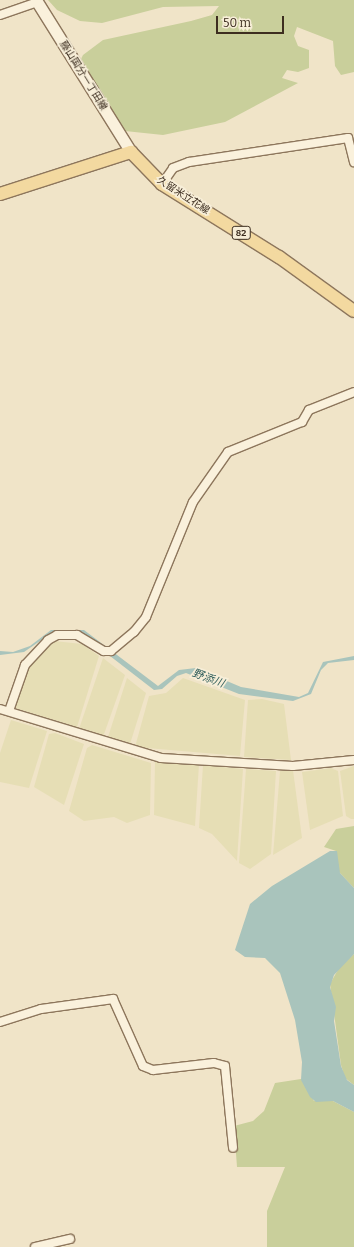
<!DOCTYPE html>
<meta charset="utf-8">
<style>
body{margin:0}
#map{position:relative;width:354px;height:1247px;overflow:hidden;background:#f0e4c8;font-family:Bitter,"Noto Sans JP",serif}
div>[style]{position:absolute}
.farmland>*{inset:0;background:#e6deb5}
.green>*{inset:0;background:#c9cf9b}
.water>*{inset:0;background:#a9c4bc}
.roads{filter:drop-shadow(1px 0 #8d765c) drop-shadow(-1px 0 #8d765c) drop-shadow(0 1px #8d765c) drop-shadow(0 -1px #8d765c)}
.minor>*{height:8px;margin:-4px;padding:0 4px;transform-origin:4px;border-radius:4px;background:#faf1dc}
.secondary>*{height:11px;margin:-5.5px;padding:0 5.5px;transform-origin:5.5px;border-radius:5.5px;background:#faf1dc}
.primary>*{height:12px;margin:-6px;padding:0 6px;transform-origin:6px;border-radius:6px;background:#f3d9a0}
span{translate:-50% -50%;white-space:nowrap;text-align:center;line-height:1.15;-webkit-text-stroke:3.5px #f7eed8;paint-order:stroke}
.shield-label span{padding:1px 3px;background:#f7eed8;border:1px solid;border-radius:3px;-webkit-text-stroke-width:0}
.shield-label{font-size:9px;color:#3d2e20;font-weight:700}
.street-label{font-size:10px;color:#3d2e20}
.water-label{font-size:11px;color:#2f5d5a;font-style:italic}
.scale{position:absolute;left:216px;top:16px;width:68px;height:18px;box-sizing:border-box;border:2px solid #3d2e20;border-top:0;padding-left:5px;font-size:12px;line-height:14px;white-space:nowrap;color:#3d2e20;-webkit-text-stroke:3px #f7eed8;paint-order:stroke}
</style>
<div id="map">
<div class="farmland">
<div style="clip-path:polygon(54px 641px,82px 644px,99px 656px,77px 727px,15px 708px,28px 668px)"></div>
<div style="clip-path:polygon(103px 658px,125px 675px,103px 737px,79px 729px)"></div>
<div style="clip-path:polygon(127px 678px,146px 693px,130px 744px,108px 737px)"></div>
<div style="clip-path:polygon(183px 678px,245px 700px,240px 756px,135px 747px,149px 696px,166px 693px)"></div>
<div style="clip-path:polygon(262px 699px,284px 704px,291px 760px,244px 757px,248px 700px)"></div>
<div style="clip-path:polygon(11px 720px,47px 731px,29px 788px,0 782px,0 753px)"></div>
<div style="clip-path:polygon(55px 733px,84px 744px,64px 805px,34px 787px,49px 734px)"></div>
<div style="clip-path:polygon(92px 745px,151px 763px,150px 815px,127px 823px,114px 817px,84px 821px,69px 811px,87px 748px)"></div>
<div style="clip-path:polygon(155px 762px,199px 764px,195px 826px,154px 815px)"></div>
<div style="clip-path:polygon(203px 765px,243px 769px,237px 861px,212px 834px,199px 828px)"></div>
<div style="clip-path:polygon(354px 766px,354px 819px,351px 819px,346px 816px,340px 771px)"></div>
<div style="clip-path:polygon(331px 768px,338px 771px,343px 816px,310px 830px,302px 772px)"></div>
<div style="clip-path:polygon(246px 769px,276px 771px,271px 854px,250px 869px,239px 863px)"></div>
<div style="clip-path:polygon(293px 770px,302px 838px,273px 855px,280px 771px)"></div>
</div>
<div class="green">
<div style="clip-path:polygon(48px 0,354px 0,354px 72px,341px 75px,335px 66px,333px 41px,297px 27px,294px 36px,298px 46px,309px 50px,309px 68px,298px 72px,287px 70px,282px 78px,298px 83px,225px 122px,163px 135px,125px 131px,79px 63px,83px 55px,103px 40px,191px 21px,212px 15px,219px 6px,163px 7px,102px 23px,80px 21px,57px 10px)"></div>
<div style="clip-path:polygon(354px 826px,354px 888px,339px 872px,336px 851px,324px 847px,336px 829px)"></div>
<div style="clip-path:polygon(354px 954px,354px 1085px,345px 1078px,341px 1065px,330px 984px,340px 966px)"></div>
<div style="clip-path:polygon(301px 1079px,314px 1101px,329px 1099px,354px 1112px,354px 1247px,267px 1247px,267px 1211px,285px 1167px,237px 1167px,234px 1126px,253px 1121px,264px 1111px,275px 1083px)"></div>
</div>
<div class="water">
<div style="clip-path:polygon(51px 630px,84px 630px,158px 686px,179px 670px,196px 668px,241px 687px,299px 697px,308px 693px,323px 662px,354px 656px,354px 660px,328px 663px,321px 670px,311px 694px,293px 701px,239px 694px,186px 673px,177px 676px,162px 689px,154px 690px,79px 632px,53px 632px,24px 652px,0 655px,0 651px,13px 652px,30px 646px)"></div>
<div style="clip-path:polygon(330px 851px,337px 851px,340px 873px,354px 888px,354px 954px,334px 975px,330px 987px,336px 1007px,334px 1021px,341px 1066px,347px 1080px,354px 1085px,354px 1112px,333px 1101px,316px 1102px,310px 1097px,301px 1080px,302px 1062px,295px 1020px,280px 973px,265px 958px,245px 957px,235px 950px,250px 904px,272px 886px)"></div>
</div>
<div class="roads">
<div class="minor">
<div style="left:0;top:15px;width:39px;rotate:-19deg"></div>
<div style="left:162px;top:184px;width:19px;rotate:-55deg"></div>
<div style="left:173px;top:168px;width:17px;rotate:-21deg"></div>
<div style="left:189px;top:162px;width:161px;rotate:-8.6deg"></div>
<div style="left:348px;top:138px;width:25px;rotate:76deg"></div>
<div style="left:0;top:709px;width:168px;rotate:16.9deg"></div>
<div style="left:161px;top:758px;width:132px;rotate:3.5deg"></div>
<div style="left:293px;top:766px;width:61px;rotate:-5.6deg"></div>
<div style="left:9px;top:711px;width:49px;rotate:-70.8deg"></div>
<div style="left:25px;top:665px;width:34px;rotate:-47deg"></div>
<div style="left:48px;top:640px;width:10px;rotate:-29deg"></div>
<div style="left:57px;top:635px;width:20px"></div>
<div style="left:77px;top:635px;width:31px;rotate:31deg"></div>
<div style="left:104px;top:651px;width:7px"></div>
<div style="left:111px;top:651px;width:30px;rotate:-40deg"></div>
<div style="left:134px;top:632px;width:19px;rotate:-51deg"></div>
<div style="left:146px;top:617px;width:124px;rotate:-67.8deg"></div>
<div style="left:193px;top:502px;width:61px;rotate:-55deg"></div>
<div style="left:228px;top:452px;width:80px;rotate:-22.1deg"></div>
<div style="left:302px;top:422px;width:14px;rotate:-60deg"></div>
<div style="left:309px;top:410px;width:48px;rotate:-21.8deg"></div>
<div style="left:0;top:1022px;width:43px;rotate:-17.6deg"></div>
<div style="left:41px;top:1009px;width:73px;rotate:-7.9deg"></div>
<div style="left:113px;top:999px;width:73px;rotate:65.9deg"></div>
<div style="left:143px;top:1066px;width:11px;rotate:22deg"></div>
<div style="left:153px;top:1070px;width:61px;rotate:-6.5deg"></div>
<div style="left:214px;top:1063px;width:11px;rotate:15deg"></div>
<div style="left:225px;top:1066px;width:82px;rotate:84.4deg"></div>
<div style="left:35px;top:1247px;width:36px;rotate:-13deg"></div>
</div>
<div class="secondary">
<div style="left:36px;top:0;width:179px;rotate:58deg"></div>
</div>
<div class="primary">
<div style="left:0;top:194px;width:138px;rotate:-17.8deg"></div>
<div style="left:131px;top:152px;width:45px;rotate:45.9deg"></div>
<div style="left:162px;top:184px;width:138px;rotate:32deg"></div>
<div style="left:279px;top:257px;width:92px;rotate:35.8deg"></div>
</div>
</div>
<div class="shield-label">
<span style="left:241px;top:233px">82</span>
</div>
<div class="street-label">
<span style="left:83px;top:76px;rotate:58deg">藤山国分一丁田線</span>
<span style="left:183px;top:196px;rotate:33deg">久留米立花線</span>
</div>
<div class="water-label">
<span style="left:208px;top:679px;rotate:20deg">野添川</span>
</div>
<div class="scale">50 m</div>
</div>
